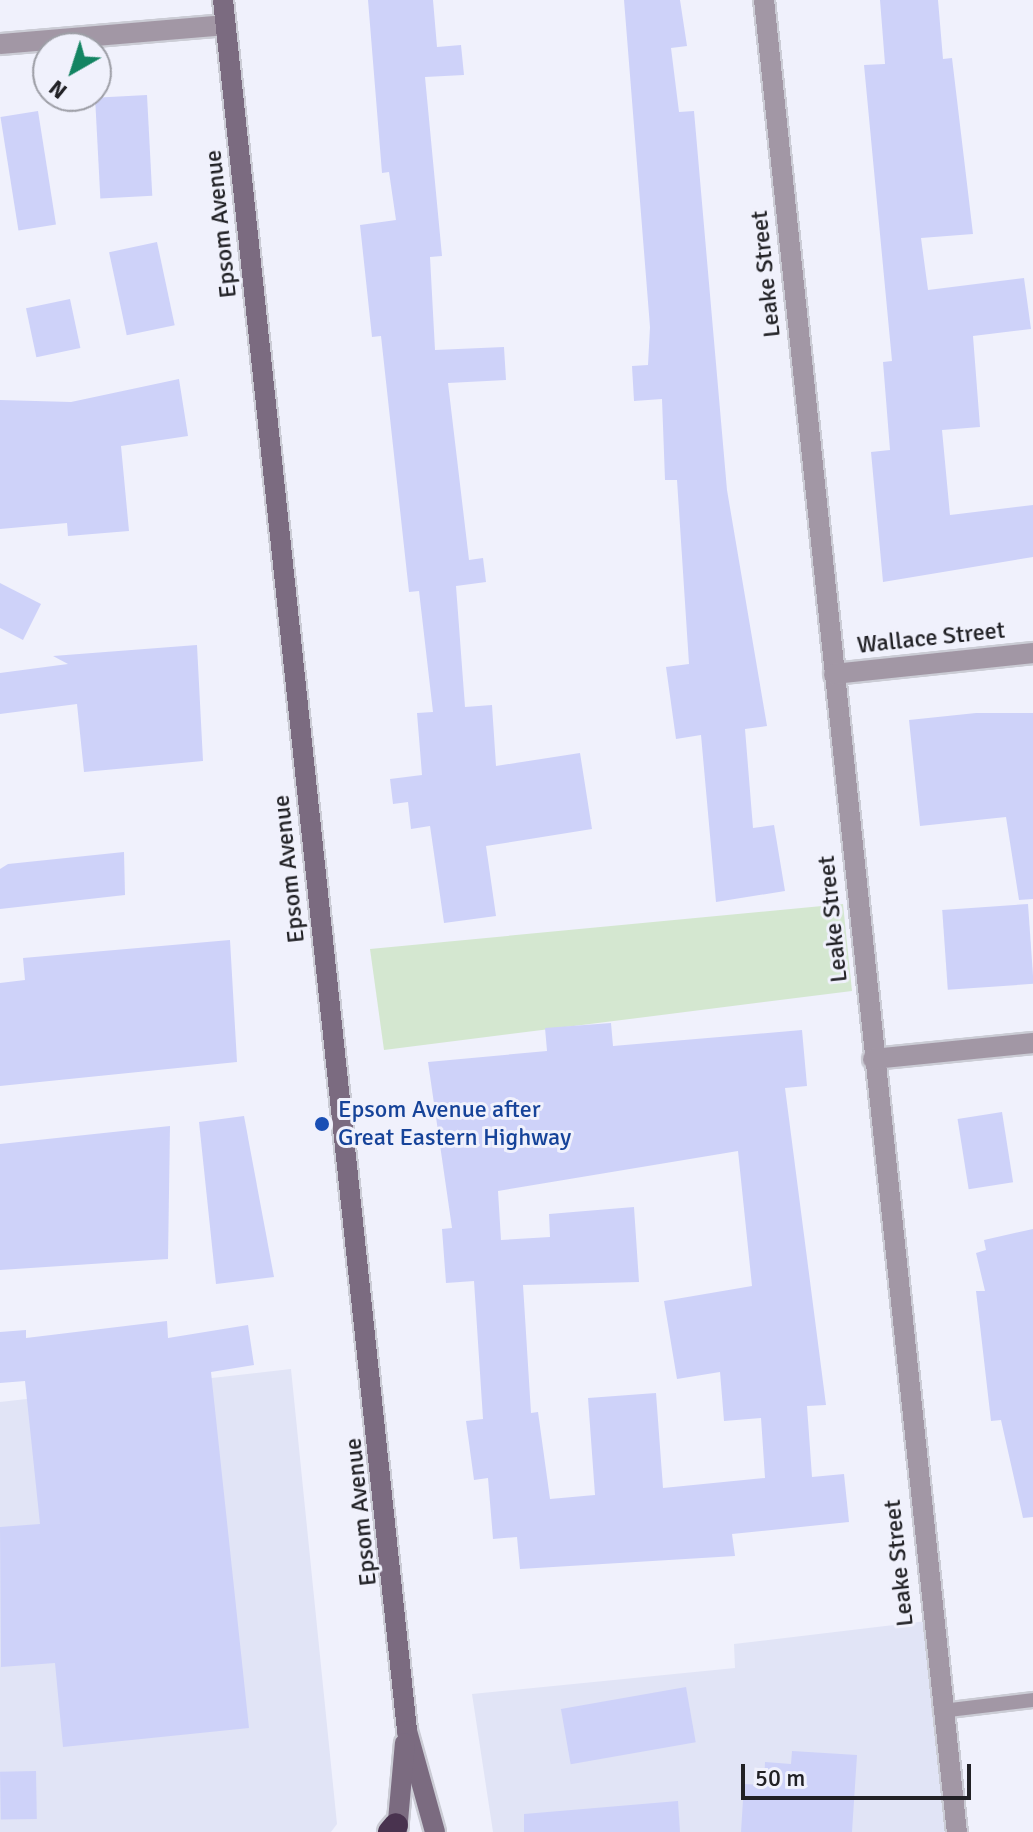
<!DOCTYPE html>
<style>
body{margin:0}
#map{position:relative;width:1033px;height:1832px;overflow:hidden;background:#f0f1fc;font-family:Signika,sans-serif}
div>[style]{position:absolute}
.built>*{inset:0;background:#e1e4f6}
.green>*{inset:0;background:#d4e7d0}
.building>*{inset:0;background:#ced2f9;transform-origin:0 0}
.roads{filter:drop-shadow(2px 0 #cbccd5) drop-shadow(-2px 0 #cbccd5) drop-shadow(0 2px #cbccd5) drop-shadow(0 -2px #cbccd5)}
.lane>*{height:14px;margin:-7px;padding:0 7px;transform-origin:7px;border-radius:7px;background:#a297a5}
.street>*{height:20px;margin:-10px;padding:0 10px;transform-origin:10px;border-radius:10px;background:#a297a5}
.secondary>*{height:20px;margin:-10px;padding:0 10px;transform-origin:10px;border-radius:10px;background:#7b6b80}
.highway>*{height:24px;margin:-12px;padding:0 12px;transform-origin:12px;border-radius:12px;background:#49334f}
.dots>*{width:22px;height:22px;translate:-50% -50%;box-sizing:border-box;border:4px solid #f0f1fc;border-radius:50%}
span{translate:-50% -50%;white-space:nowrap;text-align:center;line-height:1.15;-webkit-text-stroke:6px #f0f1fc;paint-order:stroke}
.street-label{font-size:24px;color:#212125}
.transit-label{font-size:24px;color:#164399}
.left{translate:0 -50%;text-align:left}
.north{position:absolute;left:32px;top:32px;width:80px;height:80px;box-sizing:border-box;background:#f0f1fc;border:2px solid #9d9ea6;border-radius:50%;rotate:219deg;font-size:22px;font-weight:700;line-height:32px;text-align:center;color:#212125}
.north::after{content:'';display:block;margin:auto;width:28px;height:36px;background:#138462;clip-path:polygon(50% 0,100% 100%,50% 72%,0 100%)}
.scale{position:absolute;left:741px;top:1764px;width:230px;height:36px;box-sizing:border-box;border:4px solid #212125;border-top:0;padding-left:10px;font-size:24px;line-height:28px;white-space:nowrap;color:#212125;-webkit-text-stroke:6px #f0f1fc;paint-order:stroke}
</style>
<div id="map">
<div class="built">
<div style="clip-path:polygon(291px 1369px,337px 1824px,331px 1832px,0 1832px,0 1402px)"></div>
<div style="clip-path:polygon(927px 1621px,961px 1832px,493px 1832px,472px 1694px,735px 1668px,734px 1644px)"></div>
</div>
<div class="green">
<div style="clip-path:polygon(843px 904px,852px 991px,384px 1050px,370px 949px)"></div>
</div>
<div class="building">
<div style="clip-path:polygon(368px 0,433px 0,437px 47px,461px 45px,464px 75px,425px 77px,442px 256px,430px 257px,435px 350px,504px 347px,506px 380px,448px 383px,469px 560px,483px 558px,486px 582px,456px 586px,465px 707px,492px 705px,496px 766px,580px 753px,592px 829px,486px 846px,496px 916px,444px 923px,430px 826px,411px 829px,408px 802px,393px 804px,390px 779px,422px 775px,417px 713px,433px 712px,419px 591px,409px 592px,381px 336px,372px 337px,360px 225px,396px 220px,389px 172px,382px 173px)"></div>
<div style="clip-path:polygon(624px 0,680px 0,687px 46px,671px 48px,679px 112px,694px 111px,727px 490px,767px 726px,745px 729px,753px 828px,774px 825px,785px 891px,716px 902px,701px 735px,676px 739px,666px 667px,689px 664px,677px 480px,665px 480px,662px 399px,634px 401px,632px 366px,648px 365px,650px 327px)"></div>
<div style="clip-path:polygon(880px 0,938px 0,943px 59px,952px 58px,973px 234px,921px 238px,928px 290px,1024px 278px,1031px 329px,973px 336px,980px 427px,942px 430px,950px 515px,1033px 505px,1033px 557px,883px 582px,871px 452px,890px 450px,883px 362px,892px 361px,864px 65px,885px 64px)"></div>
<div style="left:147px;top:95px;width:101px;height:52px;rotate:87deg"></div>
<div style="left:38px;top:111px;width:115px;height:38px;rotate:81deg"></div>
<div style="left:157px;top:242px;width:85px;height:49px;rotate:78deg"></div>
<div style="left:70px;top:299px;width:50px;height:45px;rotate:78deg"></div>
<div style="clip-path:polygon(179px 379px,188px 436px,121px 446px,129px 531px,68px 536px,67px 523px,0 529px,0 400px,71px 402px)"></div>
<div style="clip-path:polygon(0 583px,41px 604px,23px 640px,0 628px)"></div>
<div style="clip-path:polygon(197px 645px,203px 761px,84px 772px,77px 704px,0 714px,0 673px,68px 664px,53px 656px)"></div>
<div style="clip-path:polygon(976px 713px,1033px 713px,1033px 899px,1019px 900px,1006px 817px,920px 826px,909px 720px)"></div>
<div style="clip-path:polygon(124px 852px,125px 895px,0 909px,0 869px,8px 864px)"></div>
<div style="left:1028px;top:904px;width:80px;height:86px;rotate:86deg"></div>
<div style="clip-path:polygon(230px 940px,237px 1062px,0 1086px,0 983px,25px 980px,23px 958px)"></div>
<div style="clip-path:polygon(evenodd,611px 1023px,613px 1046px,802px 1030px,807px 1086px,785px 1088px,826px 1405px,807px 1406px,812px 1477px,844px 1474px,849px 1522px,732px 1534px,735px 1556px,520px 1569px,517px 1537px,493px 1539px,488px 1478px,474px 1480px,466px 1421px,483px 1419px,474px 1281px,446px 1283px,442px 1229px,452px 1228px,428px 1062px,547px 1051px,545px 1028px,611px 1023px,738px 1151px,752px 1286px,664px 1301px,677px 1379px,720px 1372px,724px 1421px,761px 1418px,765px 1478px,663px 1488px,656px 1393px,588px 1398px,595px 1495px,550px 1499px,538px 1412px,531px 1413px,523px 1285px,639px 1282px,634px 1207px,549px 1214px,550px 1237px,501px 1240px,498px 1191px,738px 1151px)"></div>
<div style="left:1002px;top:1112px;width:71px;height:45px;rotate:81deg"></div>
<div style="clip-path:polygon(244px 1116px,274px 1277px,216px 1284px,199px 1122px)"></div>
<div style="clip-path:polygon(170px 1126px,168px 1259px,0 1270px,0 1144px)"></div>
<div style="clip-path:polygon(1033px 1229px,1033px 1517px,1023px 1518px,1001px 1420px,991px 1421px,976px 1291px,985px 1291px,976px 1253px,986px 1250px,984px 1240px)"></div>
<div style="clip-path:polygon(167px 1321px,168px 1338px,248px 1325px,254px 1365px,211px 1372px,249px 1728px,63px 1747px,55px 1663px,1px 1667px,0 1527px,40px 1524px,25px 1381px,0 1383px,0 1332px,26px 1330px,26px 1338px)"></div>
<div style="left:686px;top:1687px;width:56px;height:127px;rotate:80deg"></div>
<div style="clip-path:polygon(792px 1751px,857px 1755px,852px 1832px,741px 1832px,744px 1784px,764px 1785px,765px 1762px,791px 1764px)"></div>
<div style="left:36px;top:1771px;width:48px;height:36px;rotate:89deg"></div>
<div style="clip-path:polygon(678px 1801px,680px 1832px,524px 1832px,524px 1814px)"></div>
</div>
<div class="roads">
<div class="lane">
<div style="left:941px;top:1711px;width:93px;rotate:-6.8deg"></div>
</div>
<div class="street">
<div style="left:764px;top:0;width:1842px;rotate:83.99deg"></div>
<div style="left:0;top:44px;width:226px;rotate:-4.8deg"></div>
<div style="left:834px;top:674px;width:200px;rotate:-6deg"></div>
<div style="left:873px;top:1059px;width:161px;rotate:-5.7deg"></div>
</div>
<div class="secondary">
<div style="left:223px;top:0;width:1741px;rotate:83.93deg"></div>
<div style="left:407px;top:1731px;width:105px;rotate:74.5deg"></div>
<div style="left:397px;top:1832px;width:89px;rotate:-84.9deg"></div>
</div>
<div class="highway">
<div style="left:390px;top:1832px;width:9px;rotate:-49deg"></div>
</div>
</div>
<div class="dots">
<div style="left:322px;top:1124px;background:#1a4fb4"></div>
</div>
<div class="street-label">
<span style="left:221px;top:224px;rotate:-96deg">Epsom Avenue</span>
<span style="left:766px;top:274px;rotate:-96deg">Leake Street</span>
<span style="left:931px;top:638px;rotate:-6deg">Wallace Street</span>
<span style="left:289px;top:869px;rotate:-96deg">Epsom Avenue</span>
<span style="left:833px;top:919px;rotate:-96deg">Leake Street</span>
<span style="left:361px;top:1512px;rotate:-96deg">Epsom Avenue</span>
<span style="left:899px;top:1563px;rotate:-96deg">Leake Street</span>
</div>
<div class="transit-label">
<span class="left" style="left:338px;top:1124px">Epsom Avenue after<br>Great Eastern Highway</span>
</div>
<div class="north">N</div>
<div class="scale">50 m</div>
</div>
